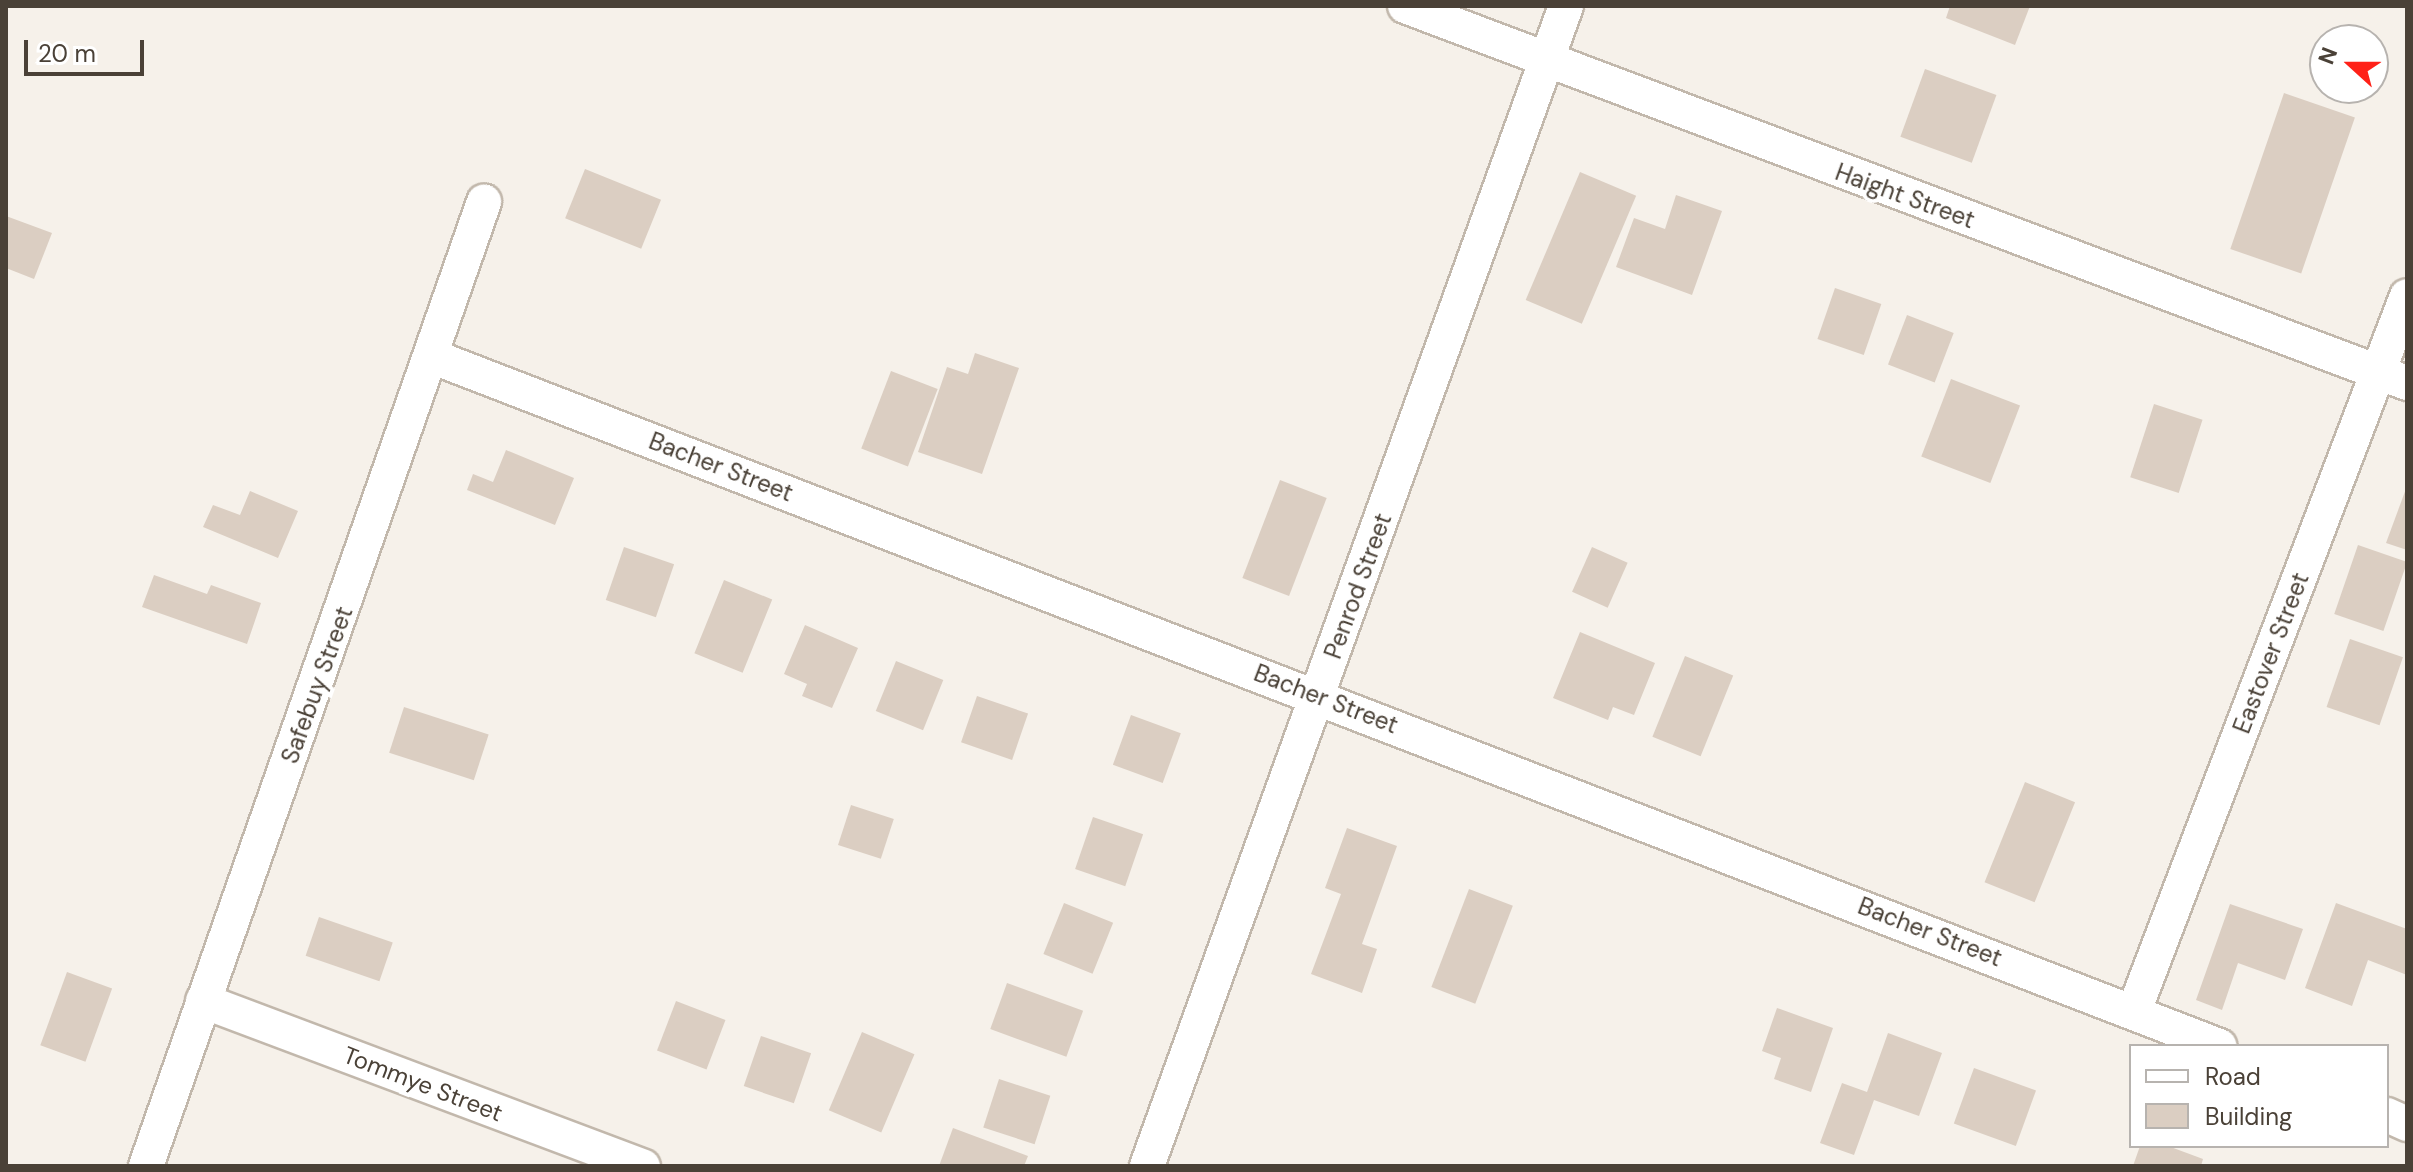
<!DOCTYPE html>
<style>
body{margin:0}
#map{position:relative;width:2413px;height:1172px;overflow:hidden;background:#f6f1ea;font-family:"DM Sans",sans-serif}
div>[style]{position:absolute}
.building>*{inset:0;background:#dbcec2;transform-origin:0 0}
.roads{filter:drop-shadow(2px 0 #c2b8ac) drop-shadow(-2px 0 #c2b8ac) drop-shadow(0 2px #c2b8ac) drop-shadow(0 -2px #c2b8ac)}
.minor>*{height:34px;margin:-17px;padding:0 17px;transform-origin:17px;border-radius:17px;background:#fff}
span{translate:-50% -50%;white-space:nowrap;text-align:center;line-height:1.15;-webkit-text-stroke:8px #fff;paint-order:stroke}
.street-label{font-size:24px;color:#4a4137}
.frame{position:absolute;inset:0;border:8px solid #4a4137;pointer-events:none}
.legend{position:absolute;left:2129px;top:1044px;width:260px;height:104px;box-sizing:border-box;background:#fff;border:2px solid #b7b3af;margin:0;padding:10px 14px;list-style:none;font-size:24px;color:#4a4137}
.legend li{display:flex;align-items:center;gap:16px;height:40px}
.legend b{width:40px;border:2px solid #b7b3af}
.north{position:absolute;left:2309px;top:24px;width:80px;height:80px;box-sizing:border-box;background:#fff;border:2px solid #b7b3af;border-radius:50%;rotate:291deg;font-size:22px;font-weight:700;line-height:32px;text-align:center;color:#4a4137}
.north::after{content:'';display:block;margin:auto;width:28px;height:36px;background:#ff2118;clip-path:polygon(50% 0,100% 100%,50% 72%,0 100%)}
.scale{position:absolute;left:24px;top:40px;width:120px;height:36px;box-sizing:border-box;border:4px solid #4a4137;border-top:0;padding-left:10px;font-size:24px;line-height:28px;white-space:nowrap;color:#4a4137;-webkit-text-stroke:6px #fff;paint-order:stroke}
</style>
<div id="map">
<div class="building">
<div style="clip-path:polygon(1950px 6px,2030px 6px,2015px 45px,1946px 18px)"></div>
<div style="left:1925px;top:69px;width:76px;height:72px;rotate:20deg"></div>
<div style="left:2284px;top:93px;width:75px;height:165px;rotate:19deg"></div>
<div style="left:585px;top:169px;width:82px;height:53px;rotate:22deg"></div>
<div style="left:1580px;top:172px;width:61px;height:139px;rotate:23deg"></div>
<div style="clip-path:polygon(1676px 195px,1722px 211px,1692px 295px,1616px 267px,1634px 218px,1665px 229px)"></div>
<div style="clip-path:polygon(6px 216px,52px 233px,34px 279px,6px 268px)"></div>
<div style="left:1835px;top:288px;width:49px;height:54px;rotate:19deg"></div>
<div style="left:1907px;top:315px;width:50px;height:53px;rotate:21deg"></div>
<div style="clip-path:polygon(975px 353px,1019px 368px,982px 474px,918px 452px,947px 367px,968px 374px)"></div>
<div style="left:891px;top:371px;width:50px;height:83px;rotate:21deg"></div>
<div style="left:1951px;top:379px;width:74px;height:83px;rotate:21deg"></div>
<div style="left:2154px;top:404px;width:51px;height:77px;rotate:18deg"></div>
<div style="clip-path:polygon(506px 450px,574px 478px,555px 525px,467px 490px,473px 474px,493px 482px)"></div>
<div style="left:1280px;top:480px;width:50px;height:105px;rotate:21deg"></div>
<div style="clip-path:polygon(2407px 486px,2407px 550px,2386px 543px)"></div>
<div style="clip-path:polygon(250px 491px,298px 511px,278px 558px,203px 527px,213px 505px,240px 515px)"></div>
<div style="left:2358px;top:545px;width:52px;height:73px;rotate:19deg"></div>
<div style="left:624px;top:547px;width:53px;height:56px;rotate:19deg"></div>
<div style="left:1592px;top:547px;width:39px;height:49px;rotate:24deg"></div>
<div style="clip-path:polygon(154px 575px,207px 594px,211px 585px,261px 603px,247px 644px,142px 607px)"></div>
<div style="left:724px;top:580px;width:52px;height:79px;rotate:22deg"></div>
<div style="clip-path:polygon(805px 625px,858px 648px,832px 708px,802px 696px,807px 684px,784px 674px)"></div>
<div style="clip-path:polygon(1580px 632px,1655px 663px,1634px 715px,1613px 707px,1608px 720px,1553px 698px)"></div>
<div style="left:2350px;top:639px;width:56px;height:72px;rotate:19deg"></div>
<div style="left:1685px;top:656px;width:52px;height:87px;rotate:22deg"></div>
<div style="left:896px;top:661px;width:51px;height:54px;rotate:22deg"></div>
<div style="left:977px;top:696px;width:54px;height:49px;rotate:19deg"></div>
<div style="left:404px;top:707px;width:89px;height:48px;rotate:18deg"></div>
<div style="left:1131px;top:715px;width:53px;height:53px;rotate:20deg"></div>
<div style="left:2025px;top:782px;width:54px;height:108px;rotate:22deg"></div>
<div style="left:851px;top:805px;width:45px;height:42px;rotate:18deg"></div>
<div style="left:1093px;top:817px;width:53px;height:55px;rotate:19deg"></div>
<div style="clip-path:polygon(1347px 828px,1397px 846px,1362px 944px,1377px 949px,1362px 993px,1311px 974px,1341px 894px,1325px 888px)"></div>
<div style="left:1469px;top:889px;width:47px;height:105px;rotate:21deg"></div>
<div style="left:1064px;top:903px;width:53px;height:55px;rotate:22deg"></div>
<div style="clip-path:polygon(2336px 903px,2407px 929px,2407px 975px,2368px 960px,2352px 1006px,2305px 988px)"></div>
<div style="clip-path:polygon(2230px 904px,2303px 929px,2285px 980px,2238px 963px,2222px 1010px,2196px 1000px)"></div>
<div style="left:319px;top:917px;width:78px;height:41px;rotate:19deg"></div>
<div style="left:67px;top:972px;width:48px;height:78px;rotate:20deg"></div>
<div style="left:1007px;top:983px;width:81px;height:49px;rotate:20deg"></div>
<div style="left:676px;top:1001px;width:53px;height:53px;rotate:21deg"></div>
<div style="clip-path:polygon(1777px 1008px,1833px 1028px,1811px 1092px,1774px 1079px,1781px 1058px,1762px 1051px)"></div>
<div style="left:862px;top:1032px;width:57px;height:85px;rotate:23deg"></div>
<div style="clip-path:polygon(1888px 1033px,1942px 1053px,1919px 1116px,1874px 1100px,1854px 1155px,1820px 1143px,1842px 1083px,1867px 1092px)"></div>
<div style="left:761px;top:1036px;width:53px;height:53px;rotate:19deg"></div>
<div style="left:1974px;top:1068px;width:66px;height:59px;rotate:20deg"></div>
<div style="left:999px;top:1079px;width:54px;height:51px;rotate:18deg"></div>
<div style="clip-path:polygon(953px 1128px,1028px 1156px,1024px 1166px,939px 1166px)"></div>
<div style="clip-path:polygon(2140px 1146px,2168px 1146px,2203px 1159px,2201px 1166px,2133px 1166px)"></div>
</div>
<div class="roads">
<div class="minor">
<div style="left:1405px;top:6px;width:1071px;rotate:20.62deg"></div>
<div style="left:431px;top:356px;width:1917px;rotate:21.1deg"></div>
<div style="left:203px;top:1001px;width:470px;rotate:20.6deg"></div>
<div style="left:2134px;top:1011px;width:765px;rotate:-69.1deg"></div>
<div style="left:2387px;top:1115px;width:22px;rotate:24deg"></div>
<div style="left:146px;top:1166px;width:1022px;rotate:-70.68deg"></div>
<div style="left:1147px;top:1166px;width:1233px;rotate:-70.14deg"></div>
</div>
</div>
<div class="street-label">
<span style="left:1905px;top:196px;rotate:20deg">Haight Street</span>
<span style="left:721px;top:467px;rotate:21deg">Bacher Street</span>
<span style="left:1358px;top:586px;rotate:-70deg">Penrod Street</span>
<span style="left:2271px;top:653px;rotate:-69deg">Eastover Street</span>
<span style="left:317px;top:685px;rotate:-70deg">Safebuy Street</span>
<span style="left:1326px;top:699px;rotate:21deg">Bacher Street</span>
<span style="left:1930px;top:932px;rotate:21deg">Bacher Street</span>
<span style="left:423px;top:1084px;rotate:21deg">Tommye Street</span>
</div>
<div class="frame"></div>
<ul class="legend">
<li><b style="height:10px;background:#fff"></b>Road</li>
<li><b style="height:22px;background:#dbcec2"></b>Building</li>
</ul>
<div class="north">N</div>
<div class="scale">20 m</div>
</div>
